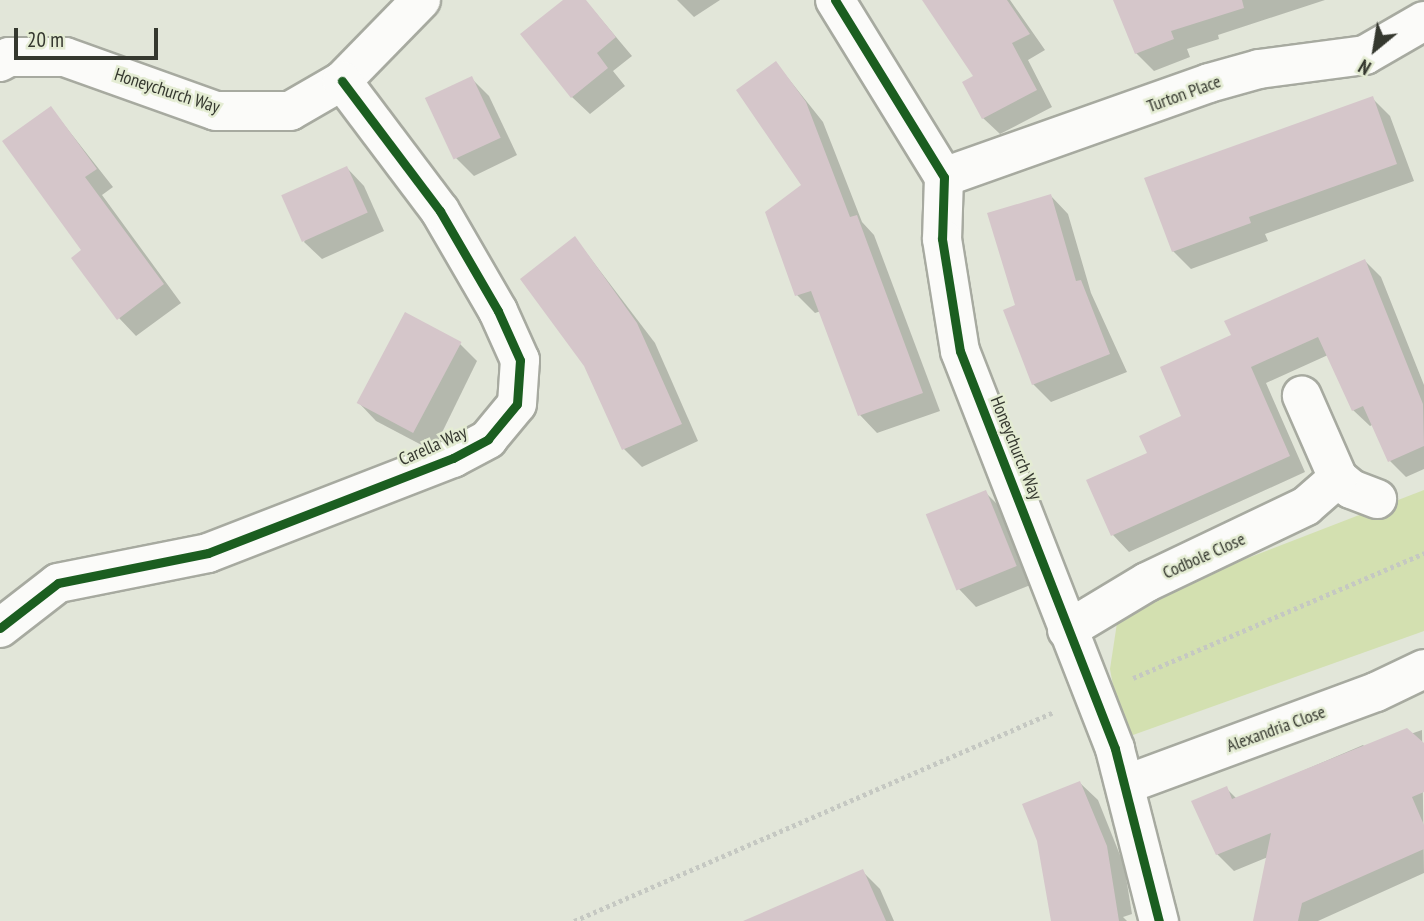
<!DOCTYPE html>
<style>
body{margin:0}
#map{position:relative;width:1424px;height:921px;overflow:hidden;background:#e2e6d9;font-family:"PT Sans Narrow",sans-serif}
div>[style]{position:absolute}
.green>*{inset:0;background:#d3e0b0}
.shadow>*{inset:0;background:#0003}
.building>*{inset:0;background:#d5c6ca;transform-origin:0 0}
.path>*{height:4.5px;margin-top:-2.25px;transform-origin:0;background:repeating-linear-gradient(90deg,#c5c8c2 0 3.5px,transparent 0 7px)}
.roads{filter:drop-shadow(2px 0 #a7aaa0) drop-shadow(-2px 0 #a7aaa0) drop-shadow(0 2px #a7aaa0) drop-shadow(0 -2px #a7aaa0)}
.street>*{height:38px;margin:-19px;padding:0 19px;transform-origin:19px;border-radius:19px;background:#fbfbf9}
.cycleway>*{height:9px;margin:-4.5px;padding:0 4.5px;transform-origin:4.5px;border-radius:4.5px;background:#1b5e20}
span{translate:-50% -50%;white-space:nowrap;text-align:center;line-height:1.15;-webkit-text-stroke:5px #e4ecd3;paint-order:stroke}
.street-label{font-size:18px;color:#35382f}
.north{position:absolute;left:1340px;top:14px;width:70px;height:70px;-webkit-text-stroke:5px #e4ecd3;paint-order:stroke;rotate:210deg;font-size:19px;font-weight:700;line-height:28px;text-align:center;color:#35382f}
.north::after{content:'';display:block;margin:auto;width:24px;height:32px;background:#35382f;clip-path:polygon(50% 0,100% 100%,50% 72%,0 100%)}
.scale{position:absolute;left:14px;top:28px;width:144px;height:32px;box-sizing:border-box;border:4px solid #35382f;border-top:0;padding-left:9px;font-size:21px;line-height:24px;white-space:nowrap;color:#35382f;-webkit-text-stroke:5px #e4ecd3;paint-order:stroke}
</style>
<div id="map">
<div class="green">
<div style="clip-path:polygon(1424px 490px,1424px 631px,1133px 735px,1118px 713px,1110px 669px,1117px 623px,1157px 593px)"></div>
</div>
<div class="shadow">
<div style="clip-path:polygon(566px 0,585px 0,632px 56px,613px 71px,625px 86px,590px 114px,572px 97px)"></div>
<div style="clip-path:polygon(677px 0,720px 0,694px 17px)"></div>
<div style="clip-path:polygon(924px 0,1010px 0,1045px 50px,1028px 60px,1052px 107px,1000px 134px,983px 118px,976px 77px)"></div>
<div style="clip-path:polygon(1115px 0,1325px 0,1218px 35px,1219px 39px,1187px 49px,1190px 57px,1154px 71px,1136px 53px)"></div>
<div style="clip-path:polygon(776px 63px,823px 122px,862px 222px,874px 235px,940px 411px,877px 433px,860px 415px,821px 311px,815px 313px,797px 295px,803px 186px)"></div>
<div style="clip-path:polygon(471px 78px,489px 96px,517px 155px,474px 176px,456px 158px,427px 99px)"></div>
<div style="clip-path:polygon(1372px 98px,1390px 116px,1414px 181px,1265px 234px,1268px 241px,1191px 269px,1173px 251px)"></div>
<div style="clip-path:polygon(51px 108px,113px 187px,102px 195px,181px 303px,136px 336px,119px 318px)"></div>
<div style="clip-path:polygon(347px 168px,364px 186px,384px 231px,322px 259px,304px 242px)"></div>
<div style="clip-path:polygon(1051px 196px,1068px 214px,1091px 293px,1127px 372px,1051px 402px,1033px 384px,1017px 307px)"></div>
<div style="clip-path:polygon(575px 238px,655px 343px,698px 441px,642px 467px,624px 449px,586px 365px)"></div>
<div style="clip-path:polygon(1365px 261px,1381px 277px,1424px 385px,1424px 469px,1406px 477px,1390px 461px,1374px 424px,1370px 426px,1353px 410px,1328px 355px,1266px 383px,1305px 472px,1129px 552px,1113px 535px,1088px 480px,1149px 453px,1183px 417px,1233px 336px)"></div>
<div style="clip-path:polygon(460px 344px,477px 361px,433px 451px,376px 421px,359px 403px)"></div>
<div style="clip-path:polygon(985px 492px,1003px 510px,1033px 584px,976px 607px,959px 589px)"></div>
<div style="clip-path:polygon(1422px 730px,1424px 873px,1318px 921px,1254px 921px,1268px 857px,1234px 871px,1217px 854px,1226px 788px,1237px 799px,1363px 745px,1367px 749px)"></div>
<div style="clip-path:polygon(1080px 783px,1098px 800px,1124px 865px,1132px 914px,1123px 917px,1127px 921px,1053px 921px)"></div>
<div style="clip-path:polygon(862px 871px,880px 889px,894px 921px,813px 921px)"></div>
</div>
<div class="building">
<div style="clip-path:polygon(563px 0,586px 0,616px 37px,597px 53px,608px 68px,571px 98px,520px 34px)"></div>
<div style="clip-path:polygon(922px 0,1007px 0,1030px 34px,1012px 43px,1037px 90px,982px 119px,962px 82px,973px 76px)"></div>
<div style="clip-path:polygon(1113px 0,1242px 0,1244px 8px,1171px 31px,1174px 39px,1135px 54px)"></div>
<div style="clip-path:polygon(776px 61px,806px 102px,850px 217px,857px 215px,923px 393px,858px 416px,811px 291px,795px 296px,765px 212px,801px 185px,736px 90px)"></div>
<div style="left:472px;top:76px;width:68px;height:52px;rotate:65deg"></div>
<div style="clip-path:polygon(1373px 96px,1397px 164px,1249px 217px,1251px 223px,1172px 252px,1144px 178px)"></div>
<div style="clip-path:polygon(51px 106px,97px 169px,85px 177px,164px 284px,117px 320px,71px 258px,81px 250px,2px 141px)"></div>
<div style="left:347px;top:166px;width:51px;height:72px;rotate:66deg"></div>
<div style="clip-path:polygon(1051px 194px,1076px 281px,1081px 280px,1110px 354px,1032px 385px,1003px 310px,1015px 305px,987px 213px)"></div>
<div style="clip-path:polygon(575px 236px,637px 323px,682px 424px,622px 450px,584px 366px,520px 279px)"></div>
<div style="clip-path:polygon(1365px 259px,1423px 404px,1424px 446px,1388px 462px,1363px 406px,1352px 411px,1318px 337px,1251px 367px,1290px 456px,1111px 536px,1086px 480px,1147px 453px,1139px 436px,1181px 416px,1160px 367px,1231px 335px,1224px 321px)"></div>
<div style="left:405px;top:312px;width:64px;height:103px;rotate:28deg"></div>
<div style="left:986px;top:490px;width:82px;height:65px;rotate:68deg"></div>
<div style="clip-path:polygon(1407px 728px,1424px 743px,1424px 792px,1412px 797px,1424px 825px,1424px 849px,1302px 903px,1298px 921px,1253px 921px,1271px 833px,1216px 855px,1191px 801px,1227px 786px,1232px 799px)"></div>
<div style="clip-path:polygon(1080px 781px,1107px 846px,1119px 921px,1051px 921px,1037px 841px,1022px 804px)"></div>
<div style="clip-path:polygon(863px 869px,886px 921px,743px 921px)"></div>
</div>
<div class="path">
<div style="left:1133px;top:678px;width:317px;rotate:-23.2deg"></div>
<div style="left:574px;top:921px;width:524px;rotate:-23.53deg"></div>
</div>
<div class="roads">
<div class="street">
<div style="left:835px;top:0;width:208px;rotate:58.4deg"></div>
<div style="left:944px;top:177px;width:62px;rotate:91.8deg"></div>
<div style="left:942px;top:239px;width:113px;rotate:80.9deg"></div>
<div style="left:960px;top:351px;width:427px;rotate:68.7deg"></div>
<div style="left:1115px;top:749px;width:178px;rotate:75.7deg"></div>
<div style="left:0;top:62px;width:10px;rotate:-29deg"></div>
<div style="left:9px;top:57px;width:56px"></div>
<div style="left:65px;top:57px;width:160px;rotate:19.7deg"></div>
<div style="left:216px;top:111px;width:74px"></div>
<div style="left:290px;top:111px;width:60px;rotate:-30deg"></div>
<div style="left:342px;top:81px;width:113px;rotate:-45.7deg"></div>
<div style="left:944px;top:177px;width:281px;rotate:-19.5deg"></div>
<div style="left:1209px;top:83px;width:52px;rotate:-15.6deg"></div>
<div style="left:1259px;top:69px;width:107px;rotate:-7.5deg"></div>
<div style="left:1365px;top:55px;width:68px;rotate:-30deg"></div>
<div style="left:1338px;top:478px;width:17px;rotate:40deg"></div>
<div style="left:1351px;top:489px;width:28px;rotate:21deg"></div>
<div style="left:0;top:628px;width:73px;rotate:-37.8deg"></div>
<div style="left:58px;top:583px;width:153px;rotate:-11.3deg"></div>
<div style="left:208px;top:553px;width:263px;rotate:-21.2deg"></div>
<div style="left:453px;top:458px;width:40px;rotate:-28deg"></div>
<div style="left:488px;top:439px;width:45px;rotate:-50.4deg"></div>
<div style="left:517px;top:404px;width:44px;rotate:-86.1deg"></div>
<div style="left:520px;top:360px;width:54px;rotate:-114.2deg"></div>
<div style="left:498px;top:311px;width:116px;rotate:-120.1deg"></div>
<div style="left:440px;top:211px;width:163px;rotate:-127deg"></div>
<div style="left:1067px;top:630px;width:93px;rotate:-31deg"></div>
<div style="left:1147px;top:582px;width:176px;rotate:-25.5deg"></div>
<div style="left:1306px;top:506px;width:43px;rotate:-41.2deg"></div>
<div style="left:1338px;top:478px;width:90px;rotate:-113.7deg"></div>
<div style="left:1127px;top:784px;width:265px;rotate:-20.3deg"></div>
<div style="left:1376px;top:692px;width:53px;rotate:-25.6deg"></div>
</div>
</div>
<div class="cycleway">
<div style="left:835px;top:0;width:208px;rotate:58.4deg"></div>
<div style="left:944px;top:177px;width:62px;rotate:91.8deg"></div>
<div style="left:942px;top:239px;width:113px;rotate:80.9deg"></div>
<div style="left:960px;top:351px;width:427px;rotate:68.7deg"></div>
<div style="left:1115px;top:749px;width:178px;rotate:75.7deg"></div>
<div style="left:0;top:628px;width:73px;rotate:-37.8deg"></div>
<div style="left:58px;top:583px;width:153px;rotate:-11.3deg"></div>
<div style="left:208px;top:553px;width:263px;rotate:-21.2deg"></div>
<div style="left:453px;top:458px;width:40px;rotate:-28deg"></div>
<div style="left:488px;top:439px;width:45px;rotate:-50.4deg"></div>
<div style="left:517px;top:404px;width:44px;rotate:-86.1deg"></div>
<div style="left:520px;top:360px;width:54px;rotate:-114.2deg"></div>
<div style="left:498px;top:311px;width:116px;rotate:-120.1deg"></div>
<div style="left:440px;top:211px;width:163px;rotate:-127deg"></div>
</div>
<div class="street-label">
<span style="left:167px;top:91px;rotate:18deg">Honeychurch Way</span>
<span style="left:1184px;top:94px;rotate:-20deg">Turton Place</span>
<span style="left:433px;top:446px;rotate:-24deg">Carella Way</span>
<span style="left:1016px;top:448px;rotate:68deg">Honeychurch Way</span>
<span style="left:1204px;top:556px;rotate:-24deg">Codbole Close</span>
<span style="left:1276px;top:729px;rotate:-20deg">Alexandria Close</span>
</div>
<div class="north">N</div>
<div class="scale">20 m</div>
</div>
